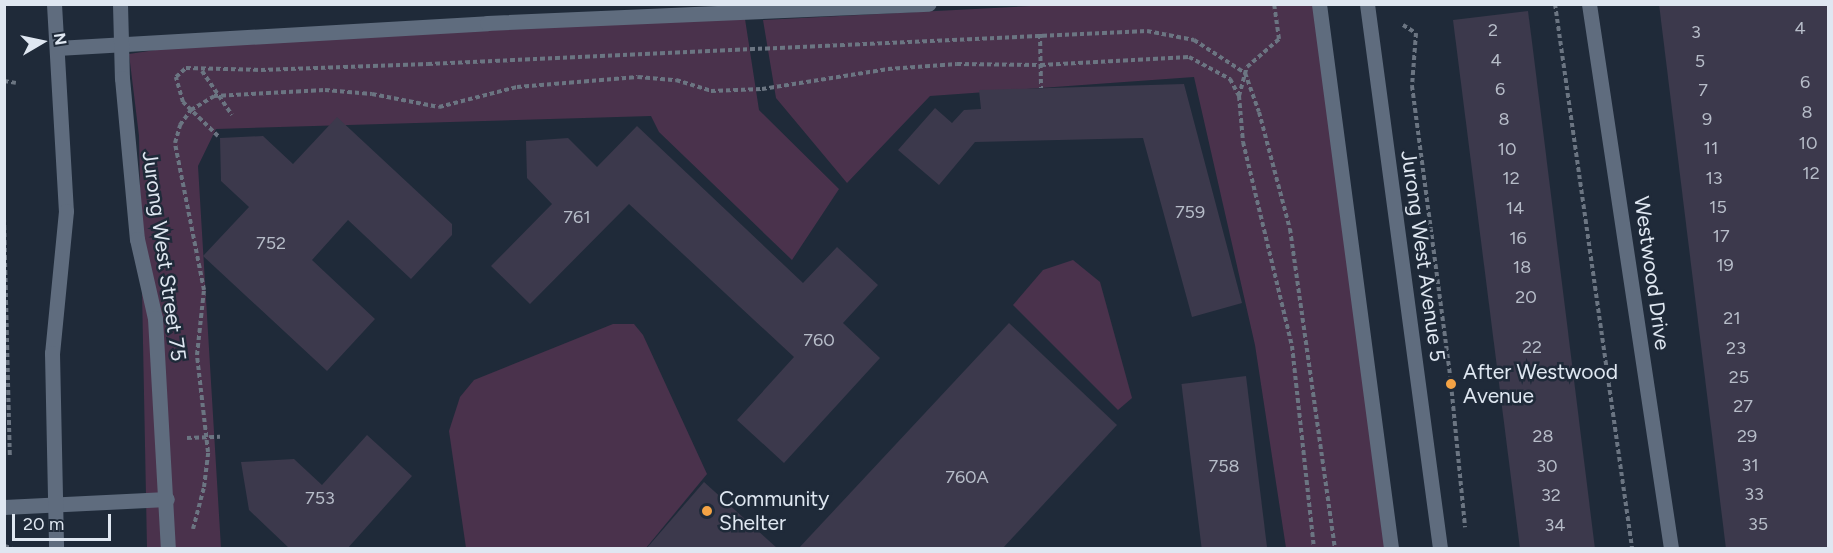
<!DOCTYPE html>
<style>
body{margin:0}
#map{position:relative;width:1833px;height:553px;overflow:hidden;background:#1f2a39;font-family:Figtree,sans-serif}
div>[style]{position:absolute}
.green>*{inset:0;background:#4a324c}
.building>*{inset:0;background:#3c394c;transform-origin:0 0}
.path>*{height:4px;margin-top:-2px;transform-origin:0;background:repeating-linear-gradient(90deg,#6b7582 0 4.5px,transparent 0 7.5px)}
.street>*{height:15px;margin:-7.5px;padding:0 7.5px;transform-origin:7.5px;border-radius:7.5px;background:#5f6c7e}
.secondary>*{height:15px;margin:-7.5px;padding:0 7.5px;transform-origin:7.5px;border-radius:7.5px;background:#5f6c7e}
.dots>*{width:16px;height:16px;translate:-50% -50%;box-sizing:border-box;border:3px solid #1f2a39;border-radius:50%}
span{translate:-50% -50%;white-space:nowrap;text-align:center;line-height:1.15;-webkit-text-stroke:5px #1f2a39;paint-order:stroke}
.number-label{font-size:18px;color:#b6bcc8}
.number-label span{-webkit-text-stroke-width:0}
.street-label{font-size:21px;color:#dfe7f1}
.poi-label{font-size:21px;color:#dfe7f1}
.left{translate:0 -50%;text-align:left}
.frame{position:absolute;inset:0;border:6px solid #dfe7f1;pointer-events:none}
.north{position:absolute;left:12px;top:12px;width:60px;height:60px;-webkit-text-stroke:4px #1f2a39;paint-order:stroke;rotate:81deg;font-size:16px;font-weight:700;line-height:24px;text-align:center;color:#dfe7f1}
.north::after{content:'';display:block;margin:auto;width:21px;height:27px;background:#dfe7f1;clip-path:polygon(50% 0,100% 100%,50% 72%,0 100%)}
.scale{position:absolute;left:12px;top:514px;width:99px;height:27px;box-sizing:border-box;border:3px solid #dfe7f1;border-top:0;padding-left:8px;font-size:18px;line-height:21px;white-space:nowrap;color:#dfe7f1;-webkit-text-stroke:4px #1f2a39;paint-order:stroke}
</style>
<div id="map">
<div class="green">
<div style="clip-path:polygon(1051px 5px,1319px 5px,1385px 548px,1286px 548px,1255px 345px,1194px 77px,930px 96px,847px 183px,776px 98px,763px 20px)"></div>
<div style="clip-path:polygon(745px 19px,759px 110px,839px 189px,792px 260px,659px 132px,651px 116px,216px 129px,198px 166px,221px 548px,147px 548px,139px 136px,129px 54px,247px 36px)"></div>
<div style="clip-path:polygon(1073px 260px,1100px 282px,1132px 398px,1118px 410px,1013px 305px,1043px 270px)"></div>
<div style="clip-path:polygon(613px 324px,634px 324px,643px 335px,707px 474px,646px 548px,466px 548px,449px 431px,460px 397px,474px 380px)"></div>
</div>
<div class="building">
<div style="clip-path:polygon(1659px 4px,1828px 4px,1828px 549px,1726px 549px)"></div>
<div style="clip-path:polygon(1528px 11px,1532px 42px,1595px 549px,1520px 549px,1453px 20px)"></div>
<div style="clip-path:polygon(1184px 84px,1242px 303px,1192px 317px,1143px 138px,975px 142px,939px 185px,898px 150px,935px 108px,952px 123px,964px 110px,981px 109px,979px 90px)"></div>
<div style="clip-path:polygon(337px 117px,452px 224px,452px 235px,411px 279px,348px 220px,312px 260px,375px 319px,327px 371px,203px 256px,249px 207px,221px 181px,220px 138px,263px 136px,293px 164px)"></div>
<div style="clip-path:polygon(637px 126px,803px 283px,837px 247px,878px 285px,843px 323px,880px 358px,784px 463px,737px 420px,794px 357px,629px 204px,530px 304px,491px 266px,552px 204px,527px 178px,526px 141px,568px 138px,597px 167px)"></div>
<div style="clip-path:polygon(1009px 323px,1117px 425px,1002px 549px,798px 549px)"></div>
<div style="left:1246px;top:376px;width:174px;height:65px;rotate:83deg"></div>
<div style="clip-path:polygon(367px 435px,412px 476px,347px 549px,290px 549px,249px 510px,241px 462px,294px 459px,322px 485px)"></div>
<div style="clip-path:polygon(704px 482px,778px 549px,646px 549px)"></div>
</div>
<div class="path">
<div style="left:1555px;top:4px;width:549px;rotate:81.94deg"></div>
<div style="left:1403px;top:25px;width:15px;rotate:32deg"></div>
<div style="left:1416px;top:33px;width:53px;rotate:94.3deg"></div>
<div style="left:1412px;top:86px;width:301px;rotate:82.5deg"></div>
<div style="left:1451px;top:384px;width:144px;rotate:84.4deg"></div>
<div style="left:1040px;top:34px;width:54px;rotate:88.9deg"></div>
<div style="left:202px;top:71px;width:53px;rotate:55.7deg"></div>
<div style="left:4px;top:81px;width:12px;rotate:9deg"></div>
<div style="left:1239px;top:96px;width:30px;rotate:-75deg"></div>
<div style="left:1247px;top:67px;width:43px;rotate:-41.2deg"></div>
<div style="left:1279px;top:39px;width:35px;rotate:-98deg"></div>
<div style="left:218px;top:136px;width:49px;rotate:-135.8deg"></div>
<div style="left:183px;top:102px;width:26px;rotate:-106deg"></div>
<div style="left:176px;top:77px;width:13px;rotate:-42deg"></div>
<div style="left:186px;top:68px;width:75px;rotate:1.5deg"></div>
<div style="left:261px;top:70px;width:167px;rotate:-2.1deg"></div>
<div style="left:428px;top:64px;width:720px;rotate:-2.63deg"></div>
<div style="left:1147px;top:31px;width:48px;rotate:10.8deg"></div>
<div style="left:1194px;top:40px;width:61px;rotate:32.9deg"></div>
<div style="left:1245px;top:73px;width:41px;rotate:70.3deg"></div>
<div style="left:1259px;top:112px;width:121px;rotate:75.2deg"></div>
<div style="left:1290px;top:229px;width:322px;rotate:82deg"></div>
<div style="left:4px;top:218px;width:239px;rotate:88.6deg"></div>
<div style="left:187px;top:438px;width:33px;rotate:-2deg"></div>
<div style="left:193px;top:529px;width:43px;rotate:-75.3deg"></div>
<div style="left:204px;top:487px;width:35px;rotate:-83deg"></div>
<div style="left:208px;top:452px;width:98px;rotate:-96.5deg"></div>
<div style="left:197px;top:355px;width:65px;rotate:-83.9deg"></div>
<div style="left:204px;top:290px;width:150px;rotate:-101.2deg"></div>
<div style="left:175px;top:143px;width:19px;rotate:-74deg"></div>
<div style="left:180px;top:125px;width:19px;rotate:-54deg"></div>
<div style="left:191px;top:110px;width:27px;rotate:-31deg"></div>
<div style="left:214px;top:96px;width:111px;rotate:-3.1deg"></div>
<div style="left:325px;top:90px;width:47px;rotate:4.9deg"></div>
<div style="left:372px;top:94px;width:68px;rotate:11deg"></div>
<div style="left:439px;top:107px;width:81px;rotate:-14.4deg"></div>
<div style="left:517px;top:87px;width:121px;rotate:-4.7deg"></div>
<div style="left:638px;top:77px;width:38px;rotate:5deg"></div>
<div style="left:676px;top:80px;width:37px;rotate:17deg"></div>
<div style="left:711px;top:91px;width:51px;rotate:-2.2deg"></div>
<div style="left:762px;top:89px;width:128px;rotate:-9deg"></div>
<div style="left:888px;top:69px;width:69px;rotate:-4.1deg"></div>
<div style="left:957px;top:64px;width:84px;rotate:0.7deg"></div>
<div style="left:1041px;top:65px;width:148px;rotate:-3.1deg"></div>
<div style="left:1189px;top:57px;width:47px;rotate:28.2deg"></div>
<div style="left:1230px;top:79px;width:19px;rotate:62deg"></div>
<div style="left:1239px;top:96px;width:46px;rotate:85deg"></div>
<div style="left:1243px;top:142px;width:210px;rotate:76.5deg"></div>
<div style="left:1292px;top:346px;width:203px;rotate:83.8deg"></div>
<div style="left:4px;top:546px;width:8px;rotate:14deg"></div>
</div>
<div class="street">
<div style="left:1589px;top:4px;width:550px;rotate:81.43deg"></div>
<div style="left:57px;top:48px;width:431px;rotate:-3.3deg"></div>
<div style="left:487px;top:23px;width:442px;rotate:-2.5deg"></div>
<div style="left:4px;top:507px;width:163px;rotate:-2.8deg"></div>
</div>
<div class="secondary">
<div style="left:54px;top:4px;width:207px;rotate:86.7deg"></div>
<div style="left:66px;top:211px;width:143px;rotate:95.6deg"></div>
<div style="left:52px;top:353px;width:195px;rotate:88.8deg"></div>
<div style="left:120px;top:4px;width:74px;rotate:88.5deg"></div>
<div style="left:122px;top:78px;width:162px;rotate:84.7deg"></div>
<div style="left:137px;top:239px;width:81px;rotate:77.2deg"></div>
<div style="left:155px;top:318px;width:230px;rotate:86.8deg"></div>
<div style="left:1319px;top:4px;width:549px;rotate:82.46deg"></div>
<div style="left:1367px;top:4px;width:549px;rotate:82.36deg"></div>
</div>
<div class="dots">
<div style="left:1451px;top:384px;background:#f4a345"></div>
<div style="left:707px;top:511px;background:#f4a345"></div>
</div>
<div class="number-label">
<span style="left:1800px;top:28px">4</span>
<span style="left:1493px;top:30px">2</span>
<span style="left:1696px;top:32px">3</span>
<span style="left:1496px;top:60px">4</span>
<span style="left:1700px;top:61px">5</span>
<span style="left:1805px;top:82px">6</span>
<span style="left:1500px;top:89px">6</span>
<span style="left:1703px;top:90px">7</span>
<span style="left:1807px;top:112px">8</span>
<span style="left:1504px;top:119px">8</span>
<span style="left:1707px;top:119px">9</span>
<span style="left:1808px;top:143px">10</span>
<span style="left:1711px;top:148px">11</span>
<span style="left:1507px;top:149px">10</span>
<span style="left:1811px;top:173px">12</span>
<span style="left:1511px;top:178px">12</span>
<span style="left:1714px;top:178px">13</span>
<span style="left:1718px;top:207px">15</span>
<span style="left:1515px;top:208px">14</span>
<span style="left:1190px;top:212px">759</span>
<span style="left:577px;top:217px">761</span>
<span style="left:1721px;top:236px">17</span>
<span style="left:1518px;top:238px">16</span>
<span style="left:271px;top:243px">752</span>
<span style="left:1725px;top:265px">19</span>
<span style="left:1522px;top:267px">18</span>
<span style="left:1526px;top:297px">20</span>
<span style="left:1732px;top:318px">21</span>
<span style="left:819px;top:340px">760</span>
<span style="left:1532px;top:347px">22</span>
<span style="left:1736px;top:348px">23</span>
<span style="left:1739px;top:377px">25</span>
<span style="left:1743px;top:406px">27</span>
<span style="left:1543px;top:436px">28</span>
<span style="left:1747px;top:436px">29</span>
<span style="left:1750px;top:465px">31</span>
<span style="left:1224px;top:466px">758</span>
<span style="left:1547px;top:466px">30</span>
<span style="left:967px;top:477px">760A</span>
<span style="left:1754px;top:494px">33</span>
<span style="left:1551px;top:495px">32</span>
<span style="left:320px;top:498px">753</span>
<span style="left:1758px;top:524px">35</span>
<span style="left:1555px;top:525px">34</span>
</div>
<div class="street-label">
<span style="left:164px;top:256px;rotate:82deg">Jurong West Street 75</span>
<span style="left:1423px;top:256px;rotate:82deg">Jurong West Avenue 5</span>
<span style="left:1652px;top:273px;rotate:82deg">Westwood Drive</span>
</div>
<div class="poi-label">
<span class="left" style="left:1463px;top:384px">After Westwood<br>Avenue</span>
<span class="left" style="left:719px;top:511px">Community<br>Shelter</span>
</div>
<div class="frame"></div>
<div class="north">N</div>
<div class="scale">20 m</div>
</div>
